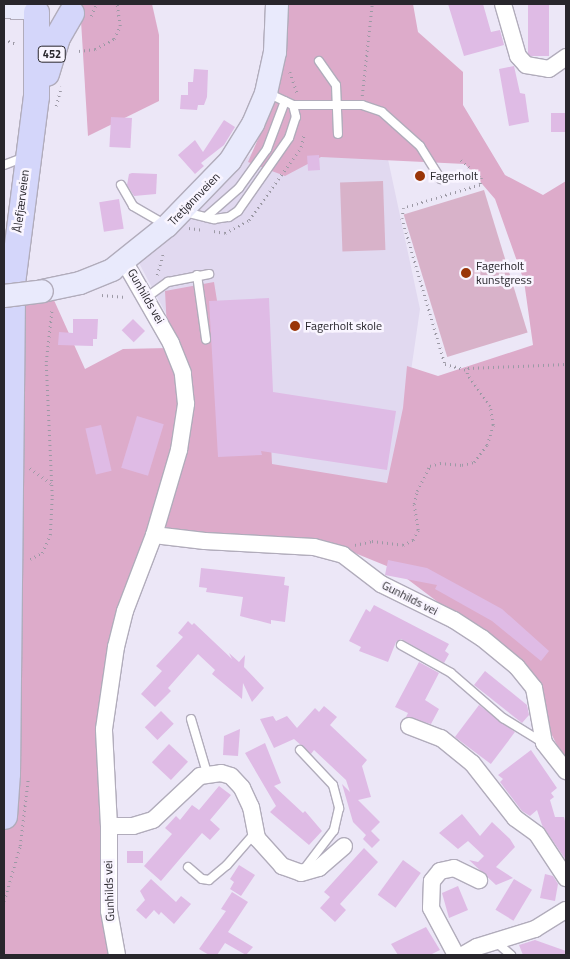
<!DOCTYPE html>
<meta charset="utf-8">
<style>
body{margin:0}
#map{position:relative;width:570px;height:959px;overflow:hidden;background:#ece7f7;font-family:"Titillium Web",sans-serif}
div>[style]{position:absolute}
.built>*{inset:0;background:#e1d9f0}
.green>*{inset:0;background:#d8b2c9;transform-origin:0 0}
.forest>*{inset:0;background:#ddabca}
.building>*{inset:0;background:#dfbbe5;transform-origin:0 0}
.path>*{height:2.5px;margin-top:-1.25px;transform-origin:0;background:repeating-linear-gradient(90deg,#9c99a5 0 1px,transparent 0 5px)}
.roads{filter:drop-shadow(1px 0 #b1acbb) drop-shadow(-1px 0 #b1acbb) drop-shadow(0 1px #b1acbb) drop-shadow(0 -1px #b1acbb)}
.lane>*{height:8px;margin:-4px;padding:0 4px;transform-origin:4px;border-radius:4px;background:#fff}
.street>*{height:16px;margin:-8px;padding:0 8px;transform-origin:8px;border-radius:8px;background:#fff}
.secondary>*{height:22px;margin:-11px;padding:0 11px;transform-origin:11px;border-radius:11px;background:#e9eafc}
.primary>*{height:25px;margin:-12.5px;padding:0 12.5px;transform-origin:12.5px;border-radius:12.5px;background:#d4d6fa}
.bridges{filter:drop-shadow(1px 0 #b1acbb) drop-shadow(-1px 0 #b1acbb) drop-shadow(0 1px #b1acbb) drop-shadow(0 -1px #b1acbb)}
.secondary-bridge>*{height:22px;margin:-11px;padding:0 11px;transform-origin:11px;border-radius:11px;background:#e9eafc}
.dots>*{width:14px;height:14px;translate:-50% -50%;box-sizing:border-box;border:2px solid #f9f5ff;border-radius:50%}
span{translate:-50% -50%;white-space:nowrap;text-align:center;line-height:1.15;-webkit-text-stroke:5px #f9f5ff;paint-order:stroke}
.shield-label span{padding:1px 4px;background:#f9f5ff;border:1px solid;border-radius:4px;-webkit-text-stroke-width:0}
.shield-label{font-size:11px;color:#28262c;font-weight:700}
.poi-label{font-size:12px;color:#28262c}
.left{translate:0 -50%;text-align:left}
.street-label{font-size:12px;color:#28262c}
.frame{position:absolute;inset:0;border:5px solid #28262c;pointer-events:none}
</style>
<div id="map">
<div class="built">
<div style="clip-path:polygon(386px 150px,420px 309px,393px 495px,192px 482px,182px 344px,139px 263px,253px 152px)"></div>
</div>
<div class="green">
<div style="left:383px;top:181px;width:69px;height:43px;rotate:88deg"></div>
<div style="left:484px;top:190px;width:149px;height:84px;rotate:73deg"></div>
</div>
<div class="forest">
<div style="clip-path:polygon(80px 4px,152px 4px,159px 35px,159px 101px,88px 136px)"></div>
<div style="clip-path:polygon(269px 4px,413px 4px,418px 32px,463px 72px,463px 105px,505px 175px,543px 195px,566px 181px,566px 763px,520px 672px,471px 627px,394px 569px,345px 549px,157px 540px,124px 629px,108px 718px,113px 955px,4px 955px,4px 299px,53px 298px,85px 369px,123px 349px,168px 348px,165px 291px,214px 282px,223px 338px,270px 423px,272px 464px,387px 483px,403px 408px,407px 366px,438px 376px,533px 345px,524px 281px,495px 199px,465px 164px,321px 157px,285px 176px,248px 162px,271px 109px)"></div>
</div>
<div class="building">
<div style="clip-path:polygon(448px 4px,483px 4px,491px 32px,500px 30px,504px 45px,464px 56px)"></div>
<div style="left:528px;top:4px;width:21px;height:52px"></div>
<div style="clip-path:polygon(514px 66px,520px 93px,525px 94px,529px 122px,509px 126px,499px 69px)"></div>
<div style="clip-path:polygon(194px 69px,208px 70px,207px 97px,204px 105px,198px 105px,197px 110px,180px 109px,181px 95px,188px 95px,188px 82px,193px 82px)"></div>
<div style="left:566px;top:113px;width:19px;height:15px;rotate:90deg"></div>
<div style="left:111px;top:117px;width:21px;height:30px;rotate:3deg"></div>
<div style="clip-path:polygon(224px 120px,235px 127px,224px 145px,201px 163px,204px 166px,195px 174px,178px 155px,195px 140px,203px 152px)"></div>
<div style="left:319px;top:155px;width:15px;height:12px;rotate:86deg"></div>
<div style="clip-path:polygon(132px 173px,157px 174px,156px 194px,134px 196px,127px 185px,129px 174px)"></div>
<div style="left:119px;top:199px;width:30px;height:20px;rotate:81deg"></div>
<div style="clip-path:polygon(269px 298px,273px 392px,396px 411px,387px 470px,261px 451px,262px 455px,218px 457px,209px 301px)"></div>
<div style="clip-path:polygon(73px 319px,98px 319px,97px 339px,93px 339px,93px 346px,58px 345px,59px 332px,73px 333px)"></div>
<div style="left:133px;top:319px;width:17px;height:16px;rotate:45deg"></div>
<div style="left:137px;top:416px;width:28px;height:54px;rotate:17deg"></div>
<div style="left:101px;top:425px;width:47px;height:16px;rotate:77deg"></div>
<div style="clip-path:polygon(388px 560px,427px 568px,502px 609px,549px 651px,541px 661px,492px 621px,435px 589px,437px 585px,385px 575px)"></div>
<div style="clip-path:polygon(201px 568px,285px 577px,284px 585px,289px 586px,285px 622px,271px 620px,271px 624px,240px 616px,243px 597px,206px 592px,207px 588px,199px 587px)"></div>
<div style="clip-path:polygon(374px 605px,449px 644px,445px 651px,449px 654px,444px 663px,401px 639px,396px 642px,388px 662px,359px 651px,361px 647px,349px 641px,366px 609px,370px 612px)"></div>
<div style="clip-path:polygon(188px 621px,192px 625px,194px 623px,232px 659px,229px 653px,239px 662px,245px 655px,244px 667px,264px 688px,252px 702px,243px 683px,242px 699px,212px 674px,215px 670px,198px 654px,168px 688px,171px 691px,155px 707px,141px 694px,162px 671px,156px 666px,183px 637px,178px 633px)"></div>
<div style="clip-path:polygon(419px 662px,439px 673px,425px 700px,439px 709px,431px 724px,406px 717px,408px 713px,395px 707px)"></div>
<div style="clip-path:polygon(485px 671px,527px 705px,529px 715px,522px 723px,474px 685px)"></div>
<div style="left:479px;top:705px;width:45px;height:40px;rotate:37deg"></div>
<div style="clip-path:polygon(324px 706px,337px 717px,330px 725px,367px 760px,362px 766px,371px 797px,358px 800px,380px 822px,371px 831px,380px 840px,372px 848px,363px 839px,366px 835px,353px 822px,342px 784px,350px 792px,346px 780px,314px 750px,311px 754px,294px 739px,274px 748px,260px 719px,273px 716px,276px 721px,287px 716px,297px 728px,315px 708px,319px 712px)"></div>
<div style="left:161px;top:711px;width:18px;height:23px;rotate:45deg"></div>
<div style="clip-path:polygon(240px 729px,238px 756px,223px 755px,224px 736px)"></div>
<div style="clip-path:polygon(265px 743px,281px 783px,274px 786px,303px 813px,305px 811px,322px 831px,309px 845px,270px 812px,276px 806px,245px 753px)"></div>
<div style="left:169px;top:744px;width:26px;height:25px;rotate:43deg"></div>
<div style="clip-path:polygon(531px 750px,557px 788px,551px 793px,554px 797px,550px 800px,555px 817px,564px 817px,566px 825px,566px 860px,542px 825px,537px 810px,530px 816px,522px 811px,500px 782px,503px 779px,498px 775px)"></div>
<div style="clip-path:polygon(219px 786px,231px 795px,210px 820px,220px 829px,210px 840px,202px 833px,161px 881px,144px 866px,172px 834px,165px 828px,176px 816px,180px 820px,192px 805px,199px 810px)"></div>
<div style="clip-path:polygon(462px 814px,480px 836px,492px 822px,510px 839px,515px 847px,496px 867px,513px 878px,496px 885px,469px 860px,478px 862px,484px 856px,468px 841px,458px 849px,439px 833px)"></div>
<div style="clip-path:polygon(364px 848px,378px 862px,340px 904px,346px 910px,335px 922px,320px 908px,330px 897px,324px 892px)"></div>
<div style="left:127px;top:851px;width:16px;height:12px"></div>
<div style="left:403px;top:860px;width:22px;height:43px;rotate:36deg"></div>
<div style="clip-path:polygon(239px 865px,255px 875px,241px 896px,230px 889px,234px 882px,230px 879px)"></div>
<div style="clip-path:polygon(545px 874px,553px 876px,558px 884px,555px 901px,540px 898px)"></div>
<div style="clip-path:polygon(151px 879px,176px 902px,181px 896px,191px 904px,174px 924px,161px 912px,159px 915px,154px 910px,146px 919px,136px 910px,145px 900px,140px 891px)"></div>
<div style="left:514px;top:879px;width:21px;height:36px;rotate:31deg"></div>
<div style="clip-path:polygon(458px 886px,468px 910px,449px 918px,442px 893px)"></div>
<div style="clip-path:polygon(232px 892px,248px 902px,228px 932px,253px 947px,246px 955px,225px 943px,217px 955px,209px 955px,199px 949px,226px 911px,221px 909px)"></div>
<div style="clip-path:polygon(426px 927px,440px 950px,430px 955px,398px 955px,391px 944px)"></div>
<div style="clip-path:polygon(535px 940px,566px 951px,566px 955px,523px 955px,519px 945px)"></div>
</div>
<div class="path">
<div style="left:91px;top:16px;width:13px;rotate:-67deg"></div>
<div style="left:4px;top:39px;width:13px;rotate:23deg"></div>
<div style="left:79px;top:51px;width:16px;rotate:-7deg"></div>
<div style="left:95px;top:49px;width:21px;rotate:-28deg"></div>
<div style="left:114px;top:39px;width:14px;rotate:-65deg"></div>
<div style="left:120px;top:26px;width:22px;rotate:-98deg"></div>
<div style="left:290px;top:72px;width:24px;rotate:71deg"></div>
<div style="left:362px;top:96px;width:93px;rotate:-83.8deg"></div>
<div style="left:56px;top:106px;width:20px;rotate:-75deg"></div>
<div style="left:461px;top:160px;width:28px;rotate:41deg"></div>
<div style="left:482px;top:178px;width:7px;rotate:106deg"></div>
<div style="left:480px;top:185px;width:79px;rotate:163.2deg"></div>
<div style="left:404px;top:208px;width:10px;rotate:101deg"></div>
<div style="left:402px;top:218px;width:152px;rotate:73.6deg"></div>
<div style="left:445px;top:364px;width:23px;rotate:15deg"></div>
<div style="left:189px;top:228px;width:15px;rotate:8deg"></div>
<div style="left:214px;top:231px;width:11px;rotate:10deg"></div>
<div style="left:225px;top:233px;width:27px;rotate:-28deg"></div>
<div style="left:249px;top:220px;width:90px;rotate:-54.5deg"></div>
<div style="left:301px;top:147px;width:13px;rotate:-77deg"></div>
<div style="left:157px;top:275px;width:22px;rotate:-74deg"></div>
<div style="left:102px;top:295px;width:24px;rotate:5deg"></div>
<div style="left:30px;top:468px;width:26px;rotate:36deg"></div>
<div style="left:355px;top:545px;width:17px;rotate:-13deg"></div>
<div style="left:372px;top:541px;width:31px;rotate:7deg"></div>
<div style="left:403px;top:545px;width:11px;rotate:-27deg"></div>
<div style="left:413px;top:540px;width:11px;rotate:-63deg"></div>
<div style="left:418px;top:530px;width:26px;rotate:-99deg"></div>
<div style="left:414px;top:504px;width:13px;rotate:-77deg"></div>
<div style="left:417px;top:491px;width:28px;rotate:-63deg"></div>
<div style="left:430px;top:466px;width:10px;rotate:-17deg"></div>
<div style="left:440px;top:463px;width:22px;rotate:5deg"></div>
<div style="left:462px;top:465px;width:12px;rotate:-14deg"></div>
<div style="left:474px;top:462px;width:21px;rotate:-53deg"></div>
<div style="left:487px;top:445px;width:21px;rotate:-73deg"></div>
<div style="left:493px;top:425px;width:19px;rotate:-99deg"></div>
<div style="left:490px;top:406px;width:39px;rotate:-126deg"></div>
<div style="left:467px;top:374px;width:6px;rotate:-81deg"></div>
<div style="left:468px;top:368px;width:98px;rotate:-2.3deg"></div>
<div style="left:30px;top:559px;width:13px;rotate:-27deg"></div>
<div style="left:42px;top:553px;width:20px;rotate:-66deg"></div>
<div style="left:50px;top:535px;width:39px;rotate:-87deg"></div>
<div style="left:52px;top:496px;width:134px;rotate:-92.6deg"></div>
<div style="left:46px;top:362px;width:54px;rotate:-83.7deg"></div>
<div style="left:4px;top:901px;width:57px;rotate:-73.8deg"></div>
<div style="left:20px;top:846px;width:67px;rotate:-83.2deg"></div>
</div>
<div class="roads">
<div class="lane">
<div style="left:319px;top:61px;width:29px;rotate:55deg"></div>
<div style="left:336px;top:85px;width:49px;rotate:87.7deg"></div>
<div style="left:293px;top:105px;width:69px"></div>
<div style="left:362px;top:105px;width:21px;rotate:19deg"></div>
<div style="left:382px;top:112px;width:51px;rotate:41.8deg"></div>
<div style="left:420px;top:146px;width:39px;rotate:58deg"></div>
<div style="left:4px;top:165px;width:22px;rotate:-21deg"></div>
<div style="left:121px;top:185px;width:24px;rotate:60deg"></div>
<div style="left:133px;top:206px;width:38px;rotate:30deg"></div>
<div style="left:185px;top:212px;width:30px;rotate:14deg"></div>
<div style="left:214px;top:219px;width:15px;rotate:-8deg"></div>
<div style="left:229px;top:217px;width:11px;rotate:-34deg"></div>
<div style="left:238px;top:211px;width:89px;rotate:-55.1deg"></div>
<div style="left:289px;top:138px;width:22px;rotate:-72deg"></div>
<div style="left:296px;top:117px;width:12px;rotate:-104deg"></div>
<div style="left:293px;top:105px;width:29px;rotate:-155deg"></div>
<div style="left:206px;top:217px;width:44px;rotate:-41.3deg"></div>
<div style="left:239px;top:188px;width:48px;rotate:-54.3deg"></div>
<div style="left:267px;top:149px;width:51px;rotate:-69.4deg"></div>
<div style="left:197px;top:275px;width:65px;rotate:82deg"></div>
<div style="left:147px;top:297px;width:26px;rotate:-36deg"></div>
<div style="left:168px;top:282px;width:42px;rotate:-11deg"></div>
<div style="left:401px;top:645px;width:57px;rotate:29.2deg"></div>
<div style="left:451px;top:673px;width:69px;rotate:40.9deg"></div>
<div style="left:503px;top:718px;width:46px;rotate:31.6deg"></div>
<div style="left:191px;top:719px;width:56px;rotate:73.5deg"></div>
<div style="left:300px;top:750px;width:48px;rotate:46.7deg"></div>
<div style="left:333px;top:785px;width:24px;rotate:75deg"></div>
<div style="left:339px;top:808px;width:23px;rotate:103deg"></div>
<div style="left:334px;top:830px;width:48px;rotate:127.3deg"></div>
<div style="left:188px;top:867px;width:18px;rotate:41deg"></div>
<div style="left:202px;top:879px;width:7px;rotate:8deg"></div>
<div style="left:209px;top:880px;width:23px;rotate:-40deg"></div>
<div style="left:227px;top:865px;width:41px;rotate:-48.9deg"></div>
<div style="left:496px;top:942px;width:20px;rotate:41deg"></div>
</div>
<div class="street">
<div style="left:503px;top:4px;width:54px;rotate:73.9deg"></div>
<div style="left:518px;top:56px;width:12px;rotate:48deg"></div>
<div style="left:526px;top:65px;width:23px;rotate:10deg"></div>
<div style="left:549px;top:69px;width:21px;rotate:-35deg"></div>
<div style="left:154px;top:535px;width:51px;rotate:6.7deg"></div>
<div style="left:205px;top:541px;width:109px;rotate:3.2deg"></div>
<div style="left:314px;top:547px;width:30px;rotate:15deg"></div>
<div style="left:343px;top:555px;width:48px;rotate:37.3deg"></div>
<div style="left:381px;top:584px;width:81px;rotate:26.3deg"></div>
<div style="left:454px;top:620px;width:33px;rotate:33deg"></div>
<div style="left:482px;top:638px;width:45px;rotate:39.6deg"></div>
<div style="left:517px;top:667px;width:27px;rotate:51deg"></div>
<div style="left:534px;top:688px;width:56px;rotate:79.7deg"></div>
<div style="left:544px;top:743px;width:36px;rotate:52deg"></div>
<div style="left:409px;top:726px;width:34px;rotate:21deg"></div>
<div style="left:441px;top:738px;width:40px;rotate:39deg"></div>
<div style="left:472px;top:763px;width:70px;rotate:52deg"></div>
<div style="left:515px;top:818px;width:27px;rotate:36deg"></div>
<div style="left:537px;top:834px;width:53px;rotate:56.6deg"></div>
<div style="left:109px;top:826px;width:24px"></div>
<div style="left:133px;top:826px;width:21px;rotate:-17deg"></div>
<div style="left:153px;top:820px;width:64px;rotate:-43.1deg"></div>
<div style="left:200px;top:776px;width:21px;rotate:-8deg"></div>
<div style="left:221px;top:773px;width:10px;rotate:17deg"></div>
<div style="left:231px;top:776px;width:16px;rotate:47deg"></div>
<div style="left:242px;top:788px;width:21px;rotate:65deg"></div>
<div style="left:251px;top:807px;width:32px;rotate:79deg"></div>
<div style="left:257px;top:838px;width:38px;rotate:48deg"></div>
<div style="left:282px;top:866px;width:20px;rotate:20deg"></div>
<div style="left:301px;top:873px;width:19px;rotate:-16deg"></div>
<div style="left:319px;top:868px;width:33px;rotate:-41deg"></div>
<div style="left:117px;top:955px;width:45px;rotate:-100.3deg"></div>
<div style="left:109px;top:911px;width:85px;rotate:-90deg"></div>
<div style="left:109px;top:826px;width:97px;rotate:-93deg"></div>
<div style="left:104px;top:729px;width:83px;rotate:-81.7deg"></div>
<div style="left:116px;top:647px;width:37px;rotate:-76deg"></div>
<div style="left:125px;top:611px;width:81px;rotate:-69.1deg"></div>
<div style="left:154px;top:535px;width:89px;rotate:-73.6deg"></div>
<div style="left:179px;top:450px;width:47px;rotate:-81.3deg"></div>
<div style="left:186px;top:404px;width:31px;rotate:-96deg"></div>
<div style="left:183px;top:373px;width:32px;rotate:-112deg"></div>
<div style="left:171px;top:343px;width:95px;rotate:-119.8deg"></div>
<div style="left:456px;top:955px;width:53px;rotate:-118deg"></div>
<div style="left:431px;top:908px;width:27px;rotate:-88deg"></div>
<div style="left:432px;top:881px;width:13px;rotate:-51deg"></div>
<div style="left:440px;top:871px;width:14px;rotate:-12deg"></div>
<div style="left:454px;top:868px;width:28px;rotate:26deg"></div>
<div style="left:463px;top:955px;width:16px;rotate:-30deg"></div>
<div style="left:477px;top:947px;width:61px;rotate:-17.2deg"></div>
<div style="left:535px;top:929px;width:36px;rotate:-32deg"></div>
</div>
<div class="secondary">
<div style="left:4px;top:7px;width:29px;rotate:4deg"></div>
<div style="left:42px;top:291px;width:39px;rotate:-12deg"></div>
<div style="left:80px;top:283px;width:35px;rotate:-22deg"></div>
<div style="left:112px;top:270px;width:70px;rotate:-38.7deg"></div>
<div style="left:167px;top:226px;width:91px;rotate:-45.9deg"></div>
<div style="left:230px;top:161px;width:44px;rotate:-58.1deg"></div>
<div style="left:253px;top:124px;width:34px;rotate:-67deg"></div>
<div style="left:266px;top:93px;width:42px;rotate:-77.6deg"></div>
<div style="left:275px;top:52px;width:48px;rotate:-87.6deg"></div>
</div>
<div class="primary">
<div style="left:46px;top:73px;width:38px;rotate:-73deg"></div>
<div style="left:57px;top:37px;width:28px;rotate:-60deg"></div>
<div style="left:4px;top:816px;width:43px;rotate:-86deg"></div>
<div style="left:7px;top:773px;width:490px;rotate:-89.4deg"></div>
<div style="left:12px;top:283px;width:189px;rotate:-82.7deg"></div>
<div style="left:36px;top:96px;width:84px;rotate:-90deg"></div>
</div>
</div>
<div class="bridges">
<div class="secondary-bridge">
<div style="left:4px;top:296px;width:38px;rotate:-7deg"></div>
</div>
</div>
<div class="dots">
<div style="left:420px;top:176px;background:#9a3508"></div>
<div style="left:466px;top:273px;background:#9a3508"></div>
<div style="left:295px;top:326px;background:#9a3508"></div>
</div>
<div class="shield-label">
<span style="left:52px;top:54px">452</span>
</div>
<div class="poi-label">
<span class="left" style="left:430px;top:176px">Fagerholt</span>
<span class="left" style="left:476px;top:273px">Fagerholt<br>kunstgress</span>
<span class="left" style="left:305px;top:326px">Fagerholt skole</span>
</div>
<div class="street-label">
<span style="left:194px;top:199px;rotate:-46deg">Tretjønnveien</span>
<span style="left:21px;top:201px;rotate:-83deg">Ålefjærveien</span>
<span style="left:146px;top:296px;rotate:60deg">Gunhilds vei</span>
<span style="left:410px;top:598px;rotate:27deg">Gunhilds vei</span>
<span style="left:109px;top:891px;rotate:-92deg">Gunhilds vei</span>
</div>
<div class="frame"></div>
</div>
